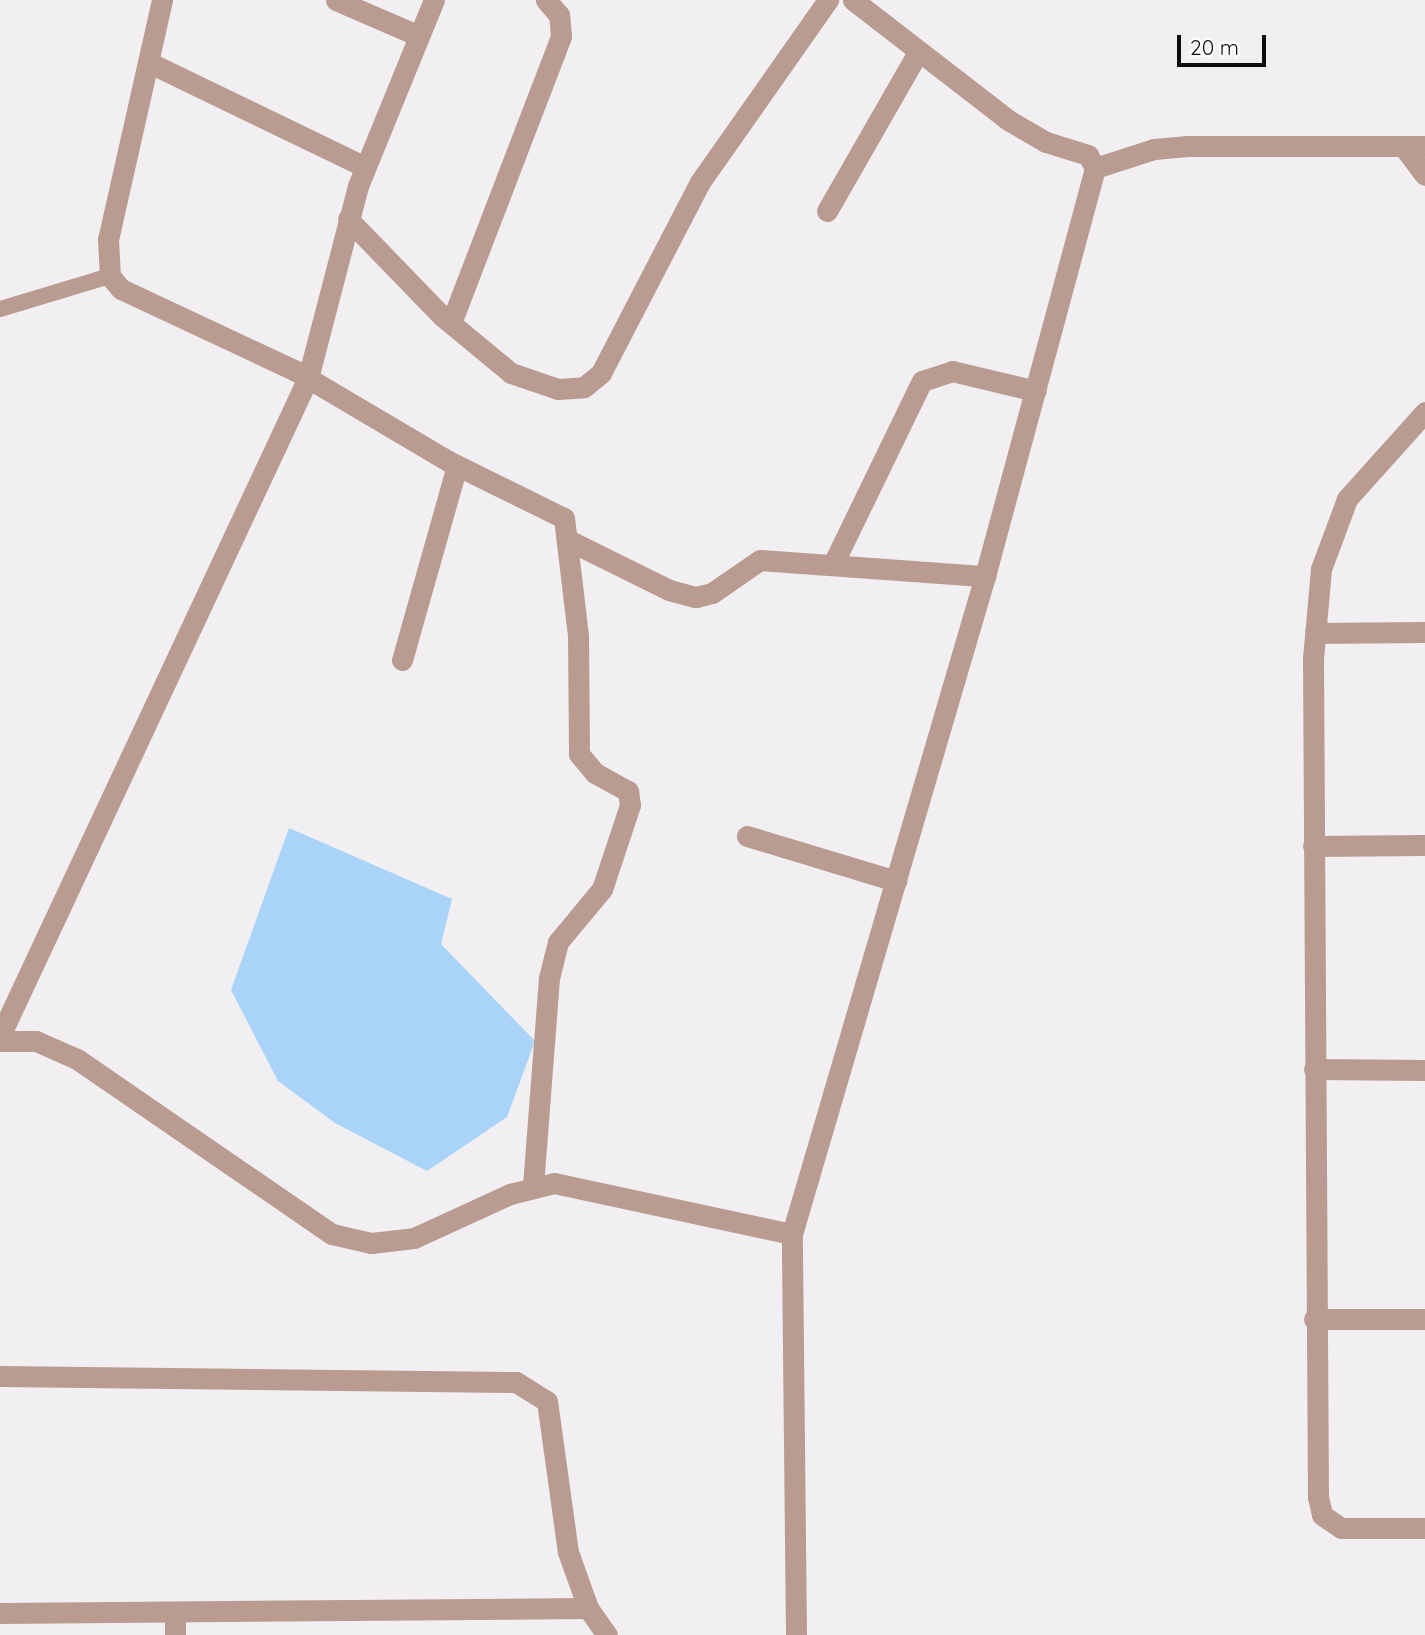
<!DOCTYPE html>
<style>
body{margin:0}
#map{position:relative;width:1425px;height:1635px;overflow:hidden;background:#f1eff2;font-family:Quicksand,sans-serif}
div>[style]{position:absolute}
.water>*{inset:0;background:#a9d4f8}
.service>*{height:16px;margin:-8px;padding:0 8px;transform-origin:8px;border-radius:8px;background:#b99b91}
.minor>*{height:21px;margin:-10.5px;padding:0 10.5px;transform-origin:10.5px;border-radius:10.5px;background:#b99b91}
span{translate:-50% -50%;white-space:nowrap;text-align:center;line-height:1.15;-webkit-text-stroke:6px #fefcff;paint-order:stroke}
.scale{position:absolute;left:1177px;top:35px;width:89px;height:32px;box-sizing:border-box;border:4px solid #0d0d0e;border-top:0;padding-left:9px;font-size:21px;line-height:24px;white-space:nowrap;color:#0d0d0e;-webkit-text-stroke:5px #fefcff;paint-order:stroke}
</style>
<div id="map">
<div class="water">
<div style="clip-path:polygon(289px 828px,452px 899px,441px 944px,535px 1041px,507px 1117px,427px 1171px,335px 1123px,278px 1081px,231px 990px)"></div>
</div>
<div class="service">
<div style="left:0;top:309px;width:115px;rotate:-16.7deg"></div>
</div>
<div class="minor">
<div style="left:162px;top:0;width:245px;rotate:102.7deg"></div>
<div style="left:108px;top:239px;width:37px;rotate:87deg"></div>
<div style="left:110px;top:276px;width:17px;rotate:50deg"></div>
<div style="left:121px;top:289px;width:193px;rotate:25.1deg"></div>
<div style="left:296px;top:371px;width:179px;rotate:30.6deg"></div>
<div style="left:450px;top:462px;width:127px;rotate:26.2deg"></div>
<div style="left:564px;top:518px;width:119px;rotate:83.2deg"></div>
<div style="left:578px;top:636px;width:118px;rotate:89.5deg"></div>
<div style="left:579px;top:754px;width:25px;rotate:50deg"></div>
<div style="left:595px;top:773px;width:38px;rotate:29deg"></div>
<div style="left:628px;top:791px;width:14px;rotate:82deg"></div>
<div style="left:630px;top:805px;width:89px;rotate:108.4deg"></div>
<div style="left:602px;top:889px;width:69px;rotate:129.7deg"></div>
<div style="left:558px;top:942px;width:37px;rotate:104deg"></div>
<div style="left:549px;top:978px;width:211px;rotate:94.4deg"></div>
<div style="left:336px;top:0;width:90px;rotate:23.4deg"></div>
<div style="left:853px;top:0;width:196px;rotate:37.7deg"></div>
<div style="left:1008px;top:120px;width:44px;rotate:30.1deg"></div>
<div style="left:1046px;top:142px;width:44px;rotate:17.2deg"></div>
<div style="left:1088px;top:155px;width:15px;rotate:62deg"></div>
<div style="left:148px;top:62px;width:241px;rotate:25.8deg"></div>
<div style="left:1403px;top:146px;width:36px;rotate:53deg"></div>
<div style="left:827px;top:211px;width:183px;rotate:-60.2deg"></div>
<div style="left:348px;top:219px;width:135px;rotate:45.9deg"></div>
<div style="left:442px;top:316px;width:89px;rotate:39.6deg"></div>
<div style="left:511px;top:373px;width:50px;rotate:18.8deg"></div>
<div style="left:558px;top:389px;width:26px;rotate:-4deg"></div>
<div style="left:584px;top:387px;width:22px;rotate:-39deg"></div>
<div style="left:601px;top:373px;width:215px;rotate:-62.6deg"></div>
<div style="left:700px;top:182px;width:223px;rotate:-54.9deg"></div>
<div style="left:451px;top:323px;width:307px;rotate:-69deg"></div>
<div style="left:561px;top:36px;width:21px;rotate:-95deg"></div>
<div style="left:559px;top:15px;width:20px;rotate:-131deg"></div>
<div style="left:1425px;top:412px;width:117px;rotate:131.9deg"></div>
<div style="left:1347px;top:499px;width:75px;rotate:110.4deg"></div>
<div style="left:1321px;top:569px;width:89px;rotate:95.1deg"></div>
<div style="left:1313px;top:658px;width:839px;rotate:89.66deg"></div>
<div style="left:1318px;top:1497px;width:18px;rotate:77deg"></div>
<div style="left:1322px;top:1515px;width:23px;rotate:34deg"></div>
<div style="left:1341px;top:1528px;width:84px"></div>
<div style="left:570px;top:541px;width:110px;rotate:26.3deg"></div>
<div style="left:669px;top:590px;width:28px;rotate:15deg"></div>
<div style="left:696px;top:597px;width:16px;rotate:-14deg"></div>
<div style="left:712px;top:593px;width:58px;rotate:-34.5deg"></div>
<div style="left:760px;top:560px;width:226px;rotate:4.1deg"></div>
<div style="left:834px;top:562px;width:201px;rotate:-64.1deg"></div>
<div style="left:922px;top:381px;width:32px;rotate:-18deg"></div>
<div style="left:952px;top:371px;width:86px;rotate:13.4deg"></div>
<div style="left:1315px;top:633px;width:110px;rotate:-0.5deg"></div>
<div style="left:402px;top:660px;width:202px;rotate:-74.2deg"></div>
<div style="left:747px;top:836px;width:156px;rotate:16.8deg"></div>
<div style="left:1313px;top:846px;width:112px;rotate:-0.5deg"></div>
<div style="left:0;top:1036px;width:727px;rotate:-64.92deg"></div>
<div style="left:308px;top:378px;width:198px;rotate:-75.4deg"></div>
<div style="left:358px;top:186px;width:201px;rotate:-67.8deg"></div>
<div style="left:0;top:1041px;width:36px"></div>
<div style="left:36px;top:1041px;width:45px;rotate:23.7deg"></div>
<div style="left:77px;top:1059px;width:309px;rotate:34.5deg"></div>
<div style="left:332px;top:1234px;width:40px;rotate:13deg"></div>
<div style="left:371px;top:1243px;width:43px;rotate:-6.6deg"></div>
<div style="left:414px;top:1238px;width:106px;rotate:-24.6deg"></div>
<div style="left:510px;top:1194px;width:45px;rotate:-14deg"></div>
<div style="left:554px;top:1183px;width:243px;rotate:12.1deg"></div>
<div style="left:1314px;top:1069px;width:111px;rotate:0.5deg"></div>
<div style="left:1314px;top:1319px;width:111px"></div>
<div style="left:0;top:1376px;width:516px;rotate:0.67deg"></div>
<div style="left:516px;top:1382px;width:36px;rotate:32deg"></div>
<div style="left:547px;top:1401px;width:152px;rotate:82.1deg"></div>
<div style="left:568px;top:1552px;width:59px;rotate:70.3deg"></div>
<div style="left:588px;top:1608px;width:33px;rotate:55deg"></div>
<div style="left:0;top:1613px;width:588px;rotate:-0.49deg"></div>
<div style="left:175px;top:1635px;width:23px;rotate:-90deg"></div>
<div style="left:796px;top:1635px;width:401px;rotate:-90.6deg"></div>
<div style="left:792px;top:1234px;width:686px;rotate:-73.65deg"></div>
<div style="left:985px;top:576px;width:423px;rotate:-74.9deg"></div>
<div style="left:1095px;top:168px;width:62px;rotate:-17.9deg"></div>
<div style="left:1154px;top:149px;width:34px;rotate:-5deg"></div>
<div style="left:1188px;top:146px;width:237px"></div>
</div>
<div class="scale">20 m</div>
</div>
